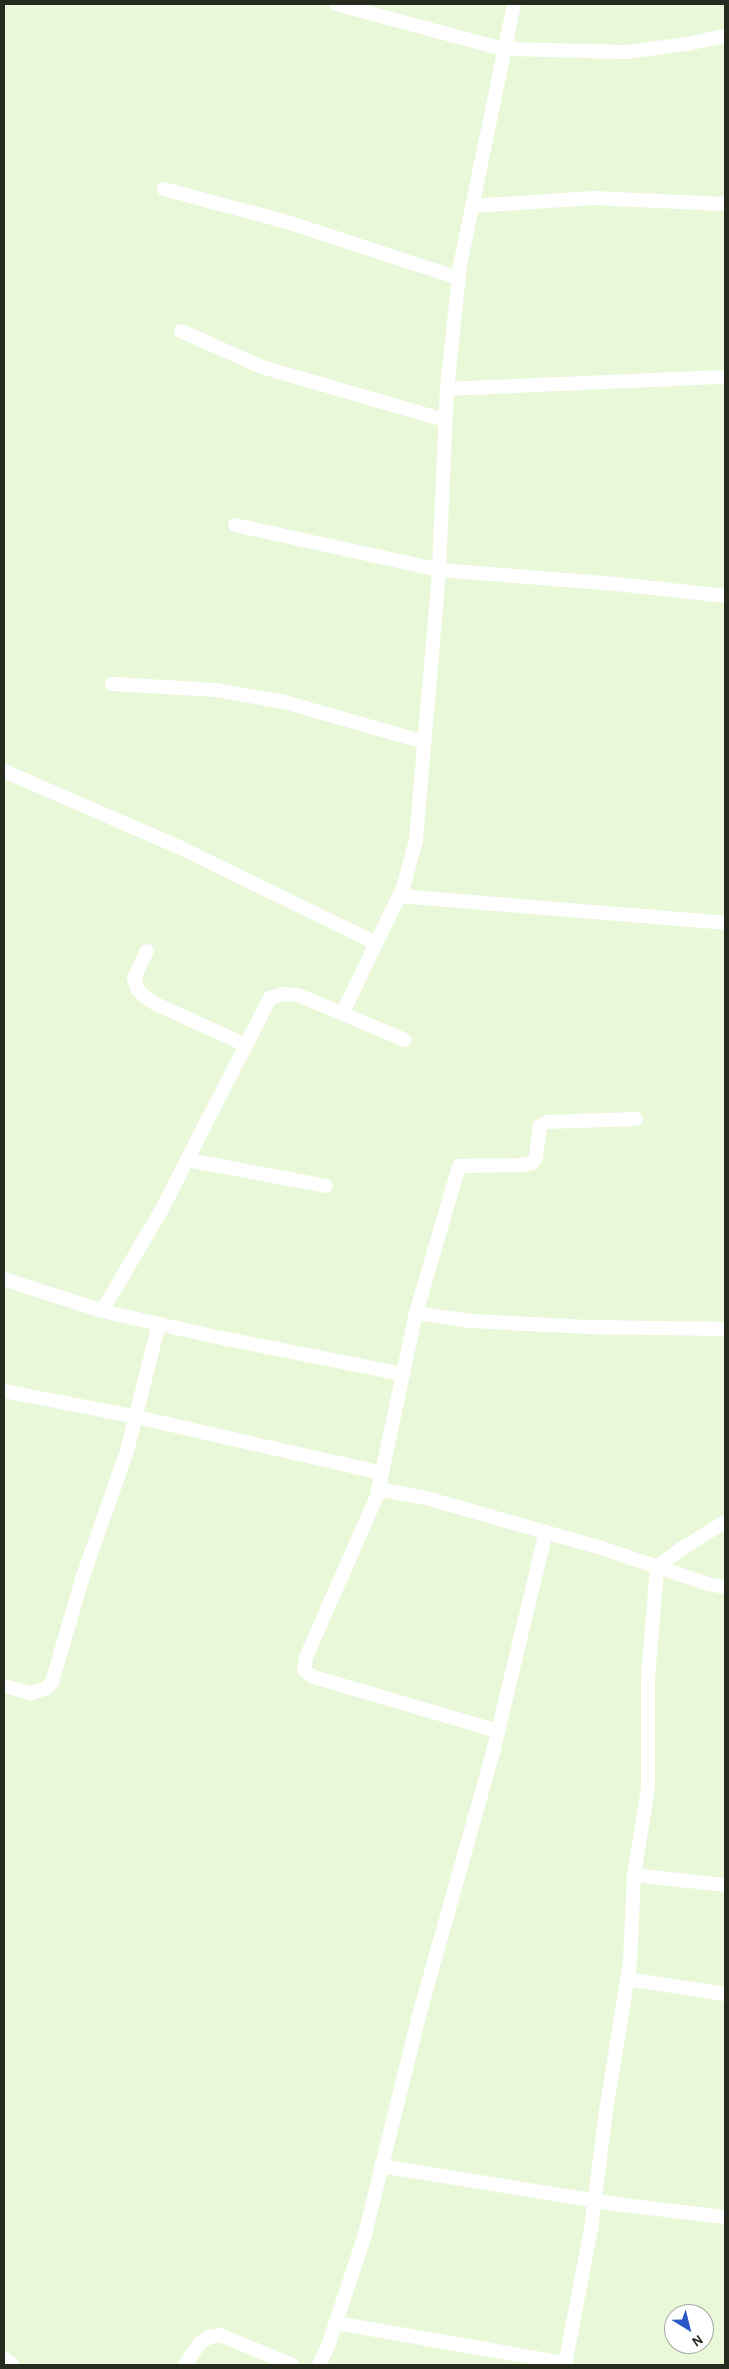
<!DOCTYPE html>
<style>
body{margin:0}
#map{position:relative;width:729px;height:2369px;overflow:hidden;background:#e9f8d9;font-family:"Alegreya Sans",sans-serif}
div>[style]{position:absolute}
.street>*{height:14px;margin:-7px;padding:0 7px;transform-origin:7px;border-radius:7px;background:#fff}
span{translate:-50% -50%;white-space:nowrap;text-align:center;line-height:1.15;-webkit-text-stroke:5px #fff;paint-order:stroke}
.frame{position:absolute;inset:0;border:5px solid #262b20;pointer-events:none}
.north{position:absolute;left:664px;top:2304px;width:50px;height:50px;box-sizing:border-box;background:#fff;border:1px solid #a8aaa6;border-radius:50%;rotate:144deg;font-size:14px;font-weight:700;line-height:20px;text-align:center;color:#262b20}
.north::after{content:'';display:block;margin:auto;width:18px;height:22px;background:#2d58c7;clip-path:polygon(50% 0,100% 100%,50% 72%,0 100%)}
</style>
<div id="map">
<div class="street">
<div style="left:336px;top:4px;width:173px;rotate:15.1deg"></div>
<div style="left:503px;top:49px;width:123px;rotate:1.4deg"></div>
<div style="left:626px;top:52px;width:62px;rotate:-7.5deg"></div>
<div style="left:687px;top:44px;width:39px;rotate:-12deg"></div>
<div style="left:164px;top:189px;width:127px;rotate:15deg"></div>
<div style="left:287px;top:222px;width:180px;rotate:18.1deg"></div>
<div style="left:473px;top:206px;width:120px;rotate:-3.8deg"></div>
<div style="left:593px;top:198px;width:132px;rotate:2.6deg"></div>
<div style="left:181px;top:331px;width:89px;rotate:24deg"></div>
<div style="left:262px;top:367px;width:191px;rotate:16.2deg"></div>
<div style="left:447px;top:389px;width:278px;rotate:-2.5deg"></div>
<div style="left:235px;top:525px;width:209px;rotate:12.4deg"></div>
<div style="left:439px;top:570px;width:178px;rotate:4.5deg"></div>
<div style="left:616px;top:584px;width:110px;rotate:6.3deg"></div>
<div style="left:112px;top:684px;width:104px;rotate:3.3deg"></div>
<div style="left:216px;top:690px;width:69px;rotate:10deg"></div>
<div style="left:284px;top:702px;width:146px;rotate:15.9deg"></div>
<div style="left:4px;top:771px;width:195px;rotate:23.5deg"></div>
<div style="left:183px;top:849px;width:215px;rotate:26deg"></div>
<div style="left:399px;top:896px;width:327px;rotate:4.7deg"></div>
<div style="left:147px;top:951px;width:30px;rotate:116deg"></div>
<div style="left:134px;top:978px;width:13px;rotate:72deg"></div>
<div style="left:138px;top:990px;width:8px;rotate:45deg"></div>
<div style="left:144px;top:996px;width:14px;rotate:34deg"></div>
<div style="left:156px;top:1004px;width:99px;rotate:24.5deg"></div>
<div style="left:342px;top:1014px;width:140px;rotate:-64.2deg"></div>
<div style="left:403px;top:888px;width:50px;rotate:-74.8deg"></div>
<div style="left:416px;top:840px;width:271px;rotate:-85.1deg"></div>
<div style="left:439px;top:570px;width:181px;rotate:-87.5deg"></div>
<div style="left:447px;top:389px;width:125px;rotate:-84deg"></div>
<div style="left:460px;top:265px;width:267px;rotate:-78.3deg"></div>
<div style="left:188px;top:1160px;width:140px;rotate:10.7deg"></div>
<div style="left:4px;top:1279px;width:103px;rotate:18.1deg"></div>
<div style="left:102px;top:1311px;width:113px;rotate:12.8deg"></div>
<div style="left:212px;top:1336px;width:195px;rotate:11.3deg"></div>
<div style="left:102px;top:1311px;width:118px;rotate:-59.5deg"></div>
<div style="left:162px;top:1209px;width:237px;rotate:-62.9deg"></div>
<div style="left:270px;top:998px;width:13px;rotate:-18deg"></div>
<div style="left:282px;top:994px;width:16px;rotate:4deg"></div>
<div style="left:298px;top:995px;width:116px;rotate:22.8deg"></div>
<div style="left:416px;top:1313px;width:56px;rotate:8.3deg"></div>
<div style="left:471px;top:1321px;width:117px;rotate:2.9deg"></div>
<div style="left:588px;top:1327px;width:137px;rotate:0.8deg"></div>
<div style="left:4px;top:1391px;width:135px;rotate:11.1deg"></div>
<div style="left:136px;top:1417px;width:252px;rotate:12.8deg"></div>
<div style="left:378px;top:1489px;width:49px;rotate:10.6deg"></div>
<div style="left:426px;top:1498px;width:176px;rotate:15.9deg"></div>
<div style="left:595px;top:1546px;width:119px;rotate:18.6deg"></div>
<div style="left:708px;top:1584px;width:17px;rotate:10deg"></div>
<div style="left:4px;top:1686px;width:28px;rotate:15deg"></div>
<div style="left:31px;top:1693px;width:15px;rotate:-16deg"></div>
<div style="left:45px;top:1689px;width:10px;rotate:-45deg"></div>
<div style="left:52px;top:1682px;width:110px;rotate:-73.7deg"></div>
<div style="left:83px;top:1576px;width:133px;rotate:-70.6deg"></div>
<div style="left:127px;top:1451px;width:131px;rotate:-75.9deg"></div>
<div style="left:498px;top:1731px;width:193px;rotate:-163.7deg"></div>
<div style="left:313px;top:1677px;width:11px;rotate:-142deg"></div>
<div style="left:304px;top:1670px;width:13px;rotate:-81deg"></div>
<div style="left:306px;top:1657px;width:176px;rotate:-66.2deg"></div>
<div style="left:377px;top:1496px;width:187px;rotate:-78deg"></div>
<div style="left:416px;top:1313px;width:153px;rotate:-73.7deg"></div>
<div style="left:459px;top:1166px;width:63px;rotate:-0.9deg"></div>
<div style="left:522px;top:1165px;width:10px;rotate:-11deg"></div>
<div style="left:532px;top:1163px;width:7px;rotate:-56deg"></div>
<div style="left:536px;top:1157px;width:31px;rotate:-83deg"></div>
<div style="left:540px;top:1126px;width:8px;rotate:-30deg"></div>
<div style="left:547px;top:1122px;width:89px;rotate:-1.9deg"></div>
<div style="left:634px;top:1875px;width:92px;rotate:6.3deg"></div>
<div style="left:627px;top:1979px;width:99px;rotate:8.7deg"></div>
<div style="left:381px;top:2166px;width:245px;rotate:9.2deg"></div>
<div style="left:623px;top:2205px;width:103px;rotate:6.7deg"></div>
<div style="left:336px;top:2323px;width:233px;rotate:9.9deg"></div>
<div style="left:4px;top:2358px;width:11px;rotate:38deg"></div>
<div style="left:185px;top:2365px;width:27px;rotate:-56deg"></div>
<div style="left:200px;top:2343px;width:11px;rotate:-34deg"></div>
<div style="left:209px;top:2337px;width:11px;rotate:-10deg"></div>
<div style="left:220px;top:2335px;width:78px;rotate:22.6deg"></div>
<div style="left:319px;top:2365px;width:21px;rotate:-65deg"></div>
<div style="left:328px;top:2346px;width:114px;rotate:-71.6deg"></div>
<div style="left:364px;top:2238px;width:226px;rotate:-76.1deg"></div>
<div style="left:418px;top:2019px;width:281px;rotate:-74.3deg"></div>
<div style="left:494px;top:1748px;width:222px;rotate:-76.5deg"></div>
<div style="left:565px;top:2365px;width:138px;rotate:-79.2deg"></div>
<div style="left:591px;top:2229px;width:119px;rotate:-82.8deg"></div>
<div style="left:606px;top:2111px;width:151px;rotate:-80.8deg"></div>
<div style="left:630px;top:1962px;width:87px;rotate:-87.4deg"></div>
<div style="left:634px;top:1875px;width:87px;rotate:-80.8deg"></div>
<div style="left:648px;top:1789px;width:112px;rotate:-90deg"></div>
<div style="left:648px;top:1677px;width:110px;rotate:-85.3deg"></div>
<div style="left:657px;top:1567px;width:30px;rotate:-37deg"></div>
<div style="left:681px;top:1549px;width:52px;rotate:-31.5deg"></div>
</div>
<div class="frame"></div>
<div class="north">N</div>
</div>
